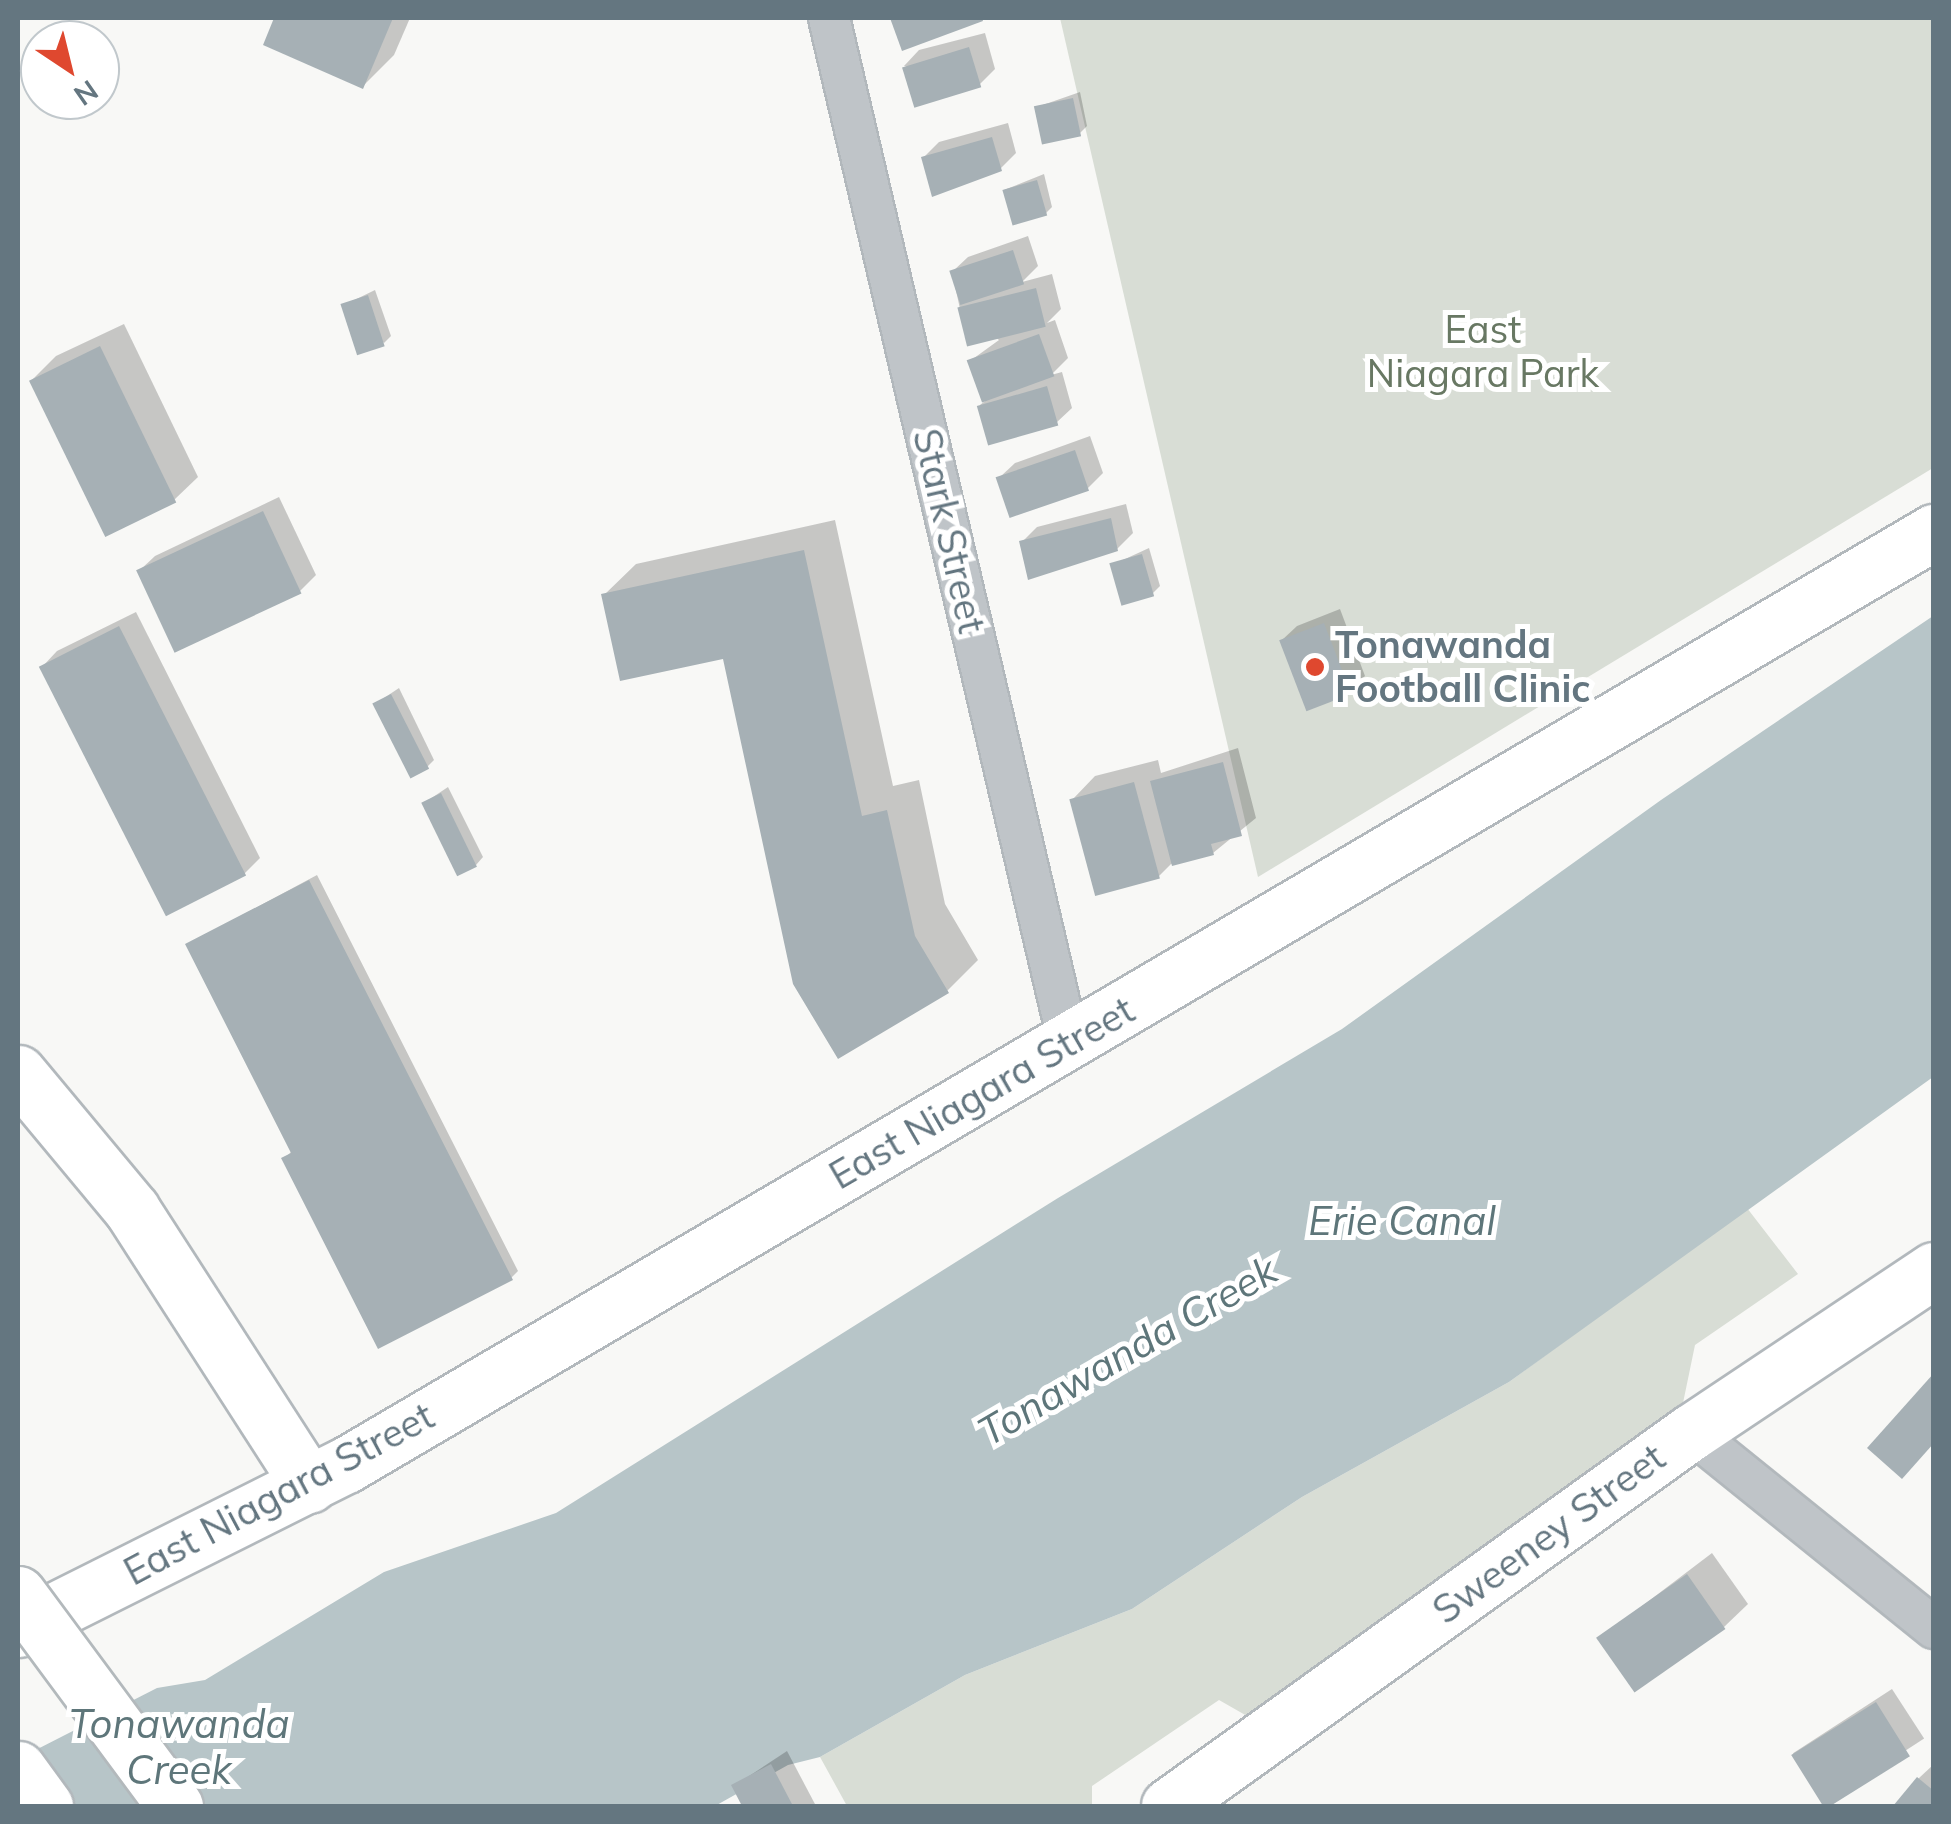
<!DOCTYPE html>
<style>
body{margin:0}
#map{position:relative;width:1951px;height:1824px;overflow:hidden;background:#f8f8f6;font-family:Mulish,sans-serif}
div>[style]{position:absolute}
.green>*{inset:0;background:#d8ddd5}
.water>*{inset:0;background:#b7c5c8}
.shadow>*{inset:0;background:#0003;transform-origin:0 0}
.building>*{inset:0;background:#a6b0b5;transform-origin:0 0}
.roads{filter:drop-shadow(2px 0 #b2b8bc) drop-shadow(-2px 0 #b2b8bc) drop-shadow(0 2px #b2b8bc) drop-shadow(0 -2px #b2b8bc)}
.street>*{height:40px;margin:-20px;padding:0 20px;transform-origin:20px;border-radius:20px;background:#bfc4c8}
.secondary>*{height:55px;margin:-27.5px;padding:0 27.5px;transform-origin:27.5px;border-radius:27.5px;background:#fff}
.primary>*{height:55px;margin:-27.5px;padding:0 27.5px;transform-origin:27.5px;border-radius:27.5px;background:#fff}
.bridges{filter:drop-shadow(2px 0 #b3b9bc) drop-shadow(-2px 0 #b3b9bc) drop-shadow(0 2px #b3b9bc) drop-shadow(0 -2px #b3b9bc)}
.primary-bridge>*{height:55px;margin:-27.5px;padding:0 27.5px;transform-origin:27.5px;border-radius:27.5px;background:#fff}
.dots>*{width:28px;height:28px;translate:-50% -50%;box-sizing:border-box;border:5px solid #fff;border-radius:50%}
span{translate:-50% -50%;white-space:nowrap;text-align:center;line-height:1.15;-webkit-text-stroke:10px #fff;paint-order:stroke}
.park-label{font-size:38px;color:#687863}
.street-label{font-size:38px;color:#647680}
.poi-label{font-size:38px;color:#647680;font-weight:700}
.left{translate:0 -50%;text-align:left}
.water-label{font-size:40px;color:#5e767a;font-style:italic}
.frame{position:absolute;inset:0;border:20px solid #647680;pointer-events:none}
.north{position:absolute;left:20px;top:20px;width:100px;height:100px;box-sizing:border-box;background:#fff;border:2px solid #c1c8cc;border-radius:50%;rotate:145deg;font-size:28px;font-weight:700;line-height:40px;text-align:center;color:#647680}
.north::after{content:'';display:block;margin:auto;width:35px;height:45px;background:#df482f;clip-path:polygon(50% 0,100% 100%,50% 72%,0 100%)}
</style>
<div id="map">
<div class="green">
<div style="clip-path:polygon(1060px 18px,1933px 18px,1933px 468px,1258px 877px)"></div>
<div style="clip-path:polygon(1747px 1208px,1798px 1274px,1695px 1345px,1683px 1403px,1247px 1716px,1219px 1700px,1092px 1786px,1092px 1806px,847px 1806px,820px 1757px,965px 1675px,1132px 1609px,1302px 1497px,1509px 1382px)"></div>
</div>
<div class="water">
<div style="clip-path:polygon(1933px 616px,1933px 1077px,1509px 1382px,1302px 1497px,1132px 1609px,965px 1675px,820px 1757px,788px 1765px,715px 1806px,18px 1806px,18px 1759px,157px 1688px,205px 1680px,384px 1572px,556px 1513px,1058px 1198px,1342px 1029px,1661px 800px)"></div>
</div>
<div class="shadow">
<div style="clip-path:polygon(277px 18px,410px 18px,394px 55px,363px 86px,266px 44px)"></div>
<div style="clip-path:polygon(985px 33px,995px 69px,979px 85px,904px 66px,919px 50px)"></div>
<div style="clip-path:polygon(1080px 92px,1087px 126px,1080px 133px,1037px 107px)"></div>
<div style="clip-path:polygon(1008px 123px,1016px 153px,1000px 169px,934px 194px,924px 157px,939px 142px)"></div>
<div style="clip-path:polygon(1044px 174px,1052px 207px,1045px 214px,1004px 190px)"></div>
<div style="clip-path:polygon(1028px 236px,1038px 266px,1022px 282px,1052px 274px,1061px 309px,1047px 323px,1055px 320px,1068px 358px,1051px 375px,1062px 372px,1072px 408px,1056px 423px,980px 405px,985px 401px,970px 361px,999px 340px,960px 309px,952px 272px,968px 257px)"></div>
<div style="clip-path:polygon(375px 290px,391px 336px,384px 343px,344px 305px)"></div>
<div style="clip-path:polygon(124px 324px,198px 477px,174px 500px,32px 380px,56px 356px)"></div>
<div style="clip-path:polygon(1090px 436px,1103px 473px,1088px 488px,999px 478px,1015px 463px)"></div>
<div style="clip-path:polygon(279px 497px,316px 575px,300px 591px,139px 571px,155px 556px)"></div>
<div style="clip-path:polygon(1126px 504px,1133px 533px,1117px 549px,1030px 577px,1022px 542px,1037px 527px)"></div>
<div style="clip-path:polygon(835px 520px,893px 786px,919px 780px,945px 904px,978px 960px,947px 991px,725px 656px,604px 595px,636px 564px)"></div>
<div style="clip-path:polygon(1149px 548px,1160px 586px,1153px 593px,1112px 565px)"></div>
<div style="clip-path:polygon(1340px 609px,1365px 676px,1349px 691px,1281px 641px,1297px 626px)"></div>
<div style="clip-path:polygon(136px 612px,260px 858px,244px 874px,42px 667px,57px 651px)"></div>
<div style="clip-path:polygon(399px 688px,434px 760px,427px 767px,375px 704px)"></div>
<div style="clip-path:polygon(1238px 748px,1256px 818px,1213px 853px,1171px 864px,1159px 876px,1072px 800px,1095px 776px,1158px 760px,1161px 773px)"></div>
<div style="clip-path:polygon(448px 787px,483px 857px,476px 865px,424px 803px)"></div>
<div style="clip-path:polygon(317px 875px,518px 1271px,511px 1278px,284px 1159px,293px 1150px,188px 944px)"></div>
<div style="clip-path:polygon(1712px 1553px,1748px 1604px,1724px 1627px,1600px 1638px)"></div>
<div style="left:1892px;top:1689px;width:59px;height:118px;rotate:57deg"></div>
<div style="clip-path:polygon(787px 1751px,816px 1806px,743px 1806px,734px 1786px)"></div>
<div style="clip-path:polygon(1934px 1764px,1934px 1806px,1896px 1806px,1918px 1779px)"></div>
</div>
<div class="building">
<div style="clip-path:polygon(274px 18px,393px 18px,363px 89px,263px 45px)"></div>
<div style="clip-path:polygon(890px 18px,982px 18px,983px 21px,902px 51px)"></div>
<div style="left:969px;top:47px;width:42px;height:70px;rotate:73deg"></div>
<div style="left:1073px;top:98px;width:39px;height:40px;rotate:78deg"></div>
<div style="clip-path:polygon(992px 137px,1002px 171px,932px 197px,921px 157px)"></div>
<div style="left:1037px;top:180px;width:37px;height:36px;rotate:74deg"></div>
<div style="left:1013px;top:250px;width:36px;height:67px;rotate:72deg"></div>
<div style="left:1036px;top:288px;width:40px;height:81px;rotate:76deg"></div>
<div style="left:368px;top:295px;width:54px;height:29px;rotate:72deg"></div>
<div style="left:1039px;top:334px;width:45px;height:77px;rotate:70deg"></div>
<div style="left:100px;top:346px;width:174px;height:79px;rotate:64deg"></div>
<div style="left:1047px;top:386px;width:41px;height:73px;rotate:74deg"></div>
<div style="left:1075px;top:450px;width:43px;height:84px;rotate:71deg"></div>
<div style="left:263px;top:511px;width:91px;height:140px;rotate:65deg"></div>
<div style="clip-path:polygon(1111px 518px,1118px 551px,1028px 580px,1019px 541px)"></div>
<div style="clip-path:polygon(804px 550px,862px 816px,887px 810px,915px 936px,949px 993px,838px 1059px,793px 984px,723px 659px,620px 681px,601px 594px)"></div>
<div style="left:1142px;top:554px;width:44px;height:34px;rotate:74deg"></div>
<div style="left:1324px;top:623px;width:76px;height:48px;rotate:69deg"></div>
<div style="left:119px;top:626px;width:280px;height:90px;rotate:63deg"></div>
<div style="left:391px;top:694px;width:84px;height:21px;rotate:63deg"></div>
<div style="clip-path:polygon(1223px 762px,1242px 836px,1211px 844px,1214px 855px,1172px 866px,1150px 781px)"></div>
<div style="left:1134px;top:782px;width:100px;height:67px;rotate:75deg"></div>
<div style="left:441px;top:793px;width:82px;height:22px;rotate:64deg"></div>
<div style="clip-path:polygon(309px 880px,513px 1280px,378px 1349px,281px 1158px,291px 1153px,185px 944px)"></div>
<div style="clip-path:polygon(1934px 1373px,1934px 1443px,1902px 1479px,1867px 1448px)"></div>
<div style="left:1687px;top:1574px;width:67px;height:111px;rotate:55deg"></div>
<div style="left:1876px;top:1702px;width:64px;height:100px;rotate:58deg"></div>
<div style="clip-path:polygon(771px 1764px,793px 1806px,742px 1806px,731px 1785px)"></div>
<div style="clip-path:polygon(1917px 1777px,1934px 1791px,1934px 1806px,1893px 1806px)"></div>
</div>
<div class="roads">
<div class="street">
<div style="left:829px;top:18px;width:1054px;rotate:76.83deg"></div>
<div style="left:1691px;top:1432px;width:312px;rotate:38.9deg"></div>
</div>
<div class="secondary">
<div style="left:18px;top:1629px;width:367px;rotate:-26.6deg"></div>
<div style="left:346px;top:1465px;width:1842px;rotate:-30.44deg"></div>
<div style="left:1169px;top:1806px;width:642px;rotate:-35.62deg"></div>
<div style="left:1691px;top:1432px;width:292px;rotate:-33.7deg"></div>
</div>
<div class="primary">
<div style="left:18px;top:1073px;width:178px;rotate:50.2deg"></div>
<div style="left:132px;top:1210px;width:327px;rotate:57.2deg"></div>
<div style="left:18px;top:1769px;width:46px;rotate:53.9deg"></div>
</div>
</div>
<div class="bridges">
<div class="primary-bridge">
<div style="left:18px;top:1594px;width:264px;rotate:53.5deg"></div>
</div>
</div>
<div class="dots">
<div style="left:1315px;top:667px;background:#df482f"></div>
</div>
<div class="park-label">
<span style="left:1483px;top:352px">East<br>Niagara Park</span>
</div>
<div class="street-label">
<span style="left:949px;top:531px;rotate:77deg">Stark Street</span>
<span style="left:982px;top:1093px;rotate:-30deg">East Niagara Street</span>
<span style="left:279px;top:1494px;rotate:-28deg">East Niagara Street</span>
<span style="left:1549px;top:1534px;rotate:-36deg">Sweeney Street</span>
</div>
<div class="poi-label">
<span class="left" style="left:1335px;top:667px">Tonawanda<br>Football Clinic</span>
</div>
<div class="water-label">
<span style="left:1402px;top:1220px">Erie Canal</span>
<span style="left:1127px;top:1350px;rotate:-30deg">Tonawanda Creek</span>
<span style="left:179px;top:1746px">Tonawanda<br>Creek</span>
</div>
<div class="frame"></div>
<div class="north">N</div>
</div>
